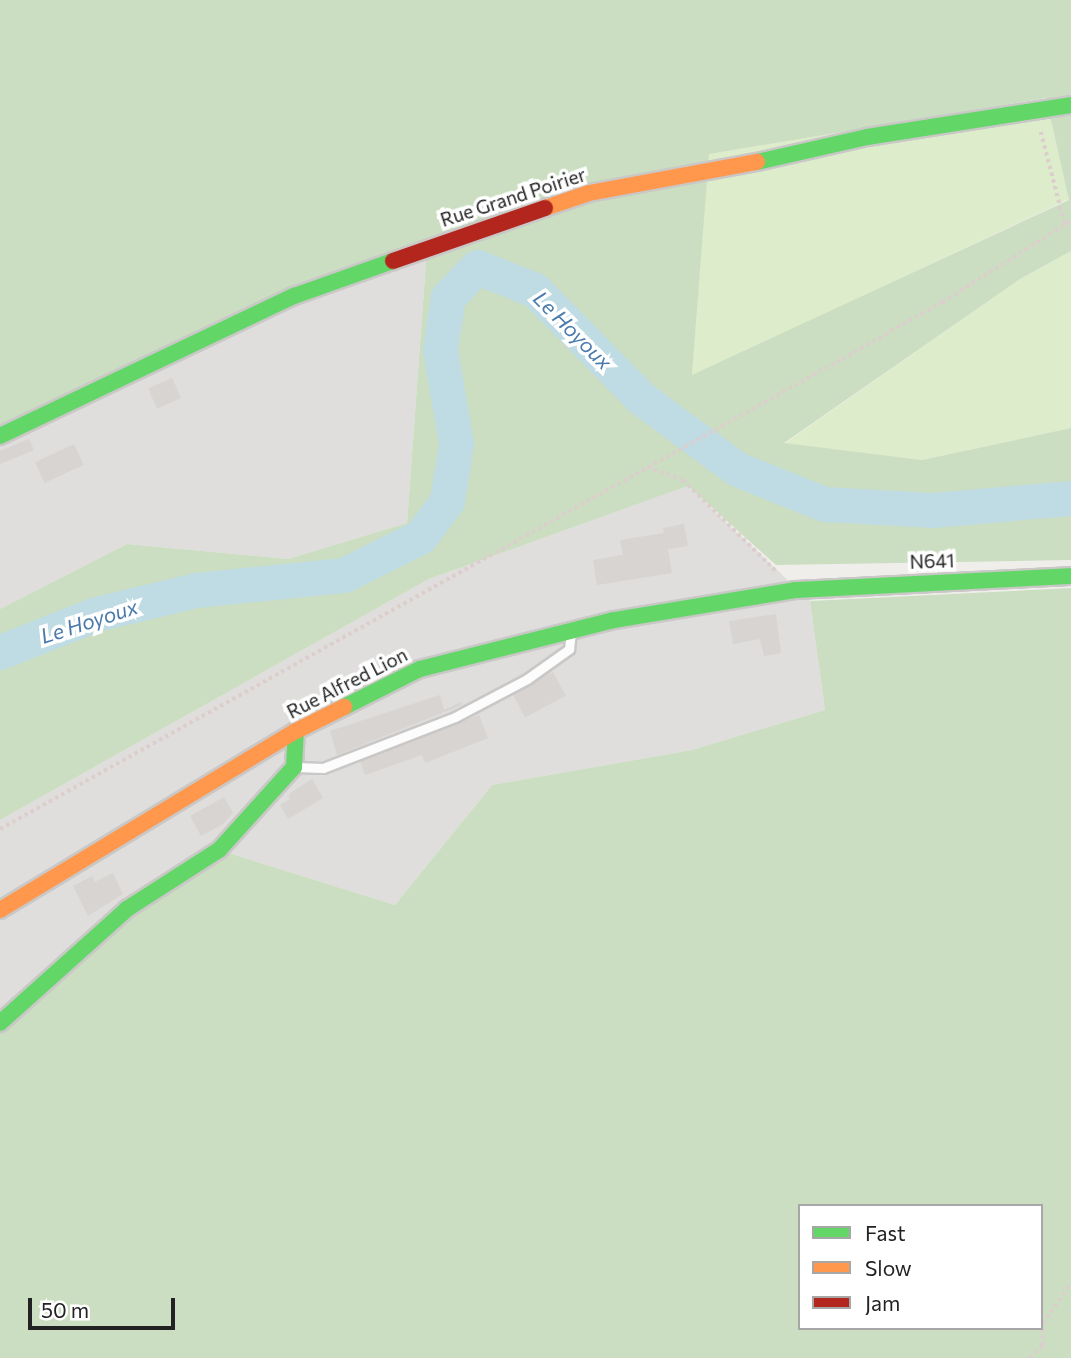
<!DOCTYPE html>
<style>
body{margin:0}
#map{position:relative;width:1071px;height:1358px;overflow:hidden;background:#f0eeeb;font-family:Commissioner,sans-serif}
div>[style]{position:absolute}
.residential>*{inset:0;background:#dfdedc}
.grass>*{inset:0;background:#ddeccb}
.forest>*{inset:0;background:#cbdec1}
.river>*{height:35px;margin:-17.5px;padding:0 17.5px;transform-origin:17.5px;border-radius:17.5px;background:#bfdbe3}
.building>*{inset:0;background:#d7d4d2;transform-origin:0 0}
.path>*{height:3.5px;margin-top:-1.75px;transform-origin:0;background:repeating-linear-gradient(90deg,#dccecd 0 3.5px,transparent 0 7px)}
.roads{filter:drop-shadow(2px 0 #c9c8c7) drop-shadow(-2px 0 #c9c8c7) drop-shadow(0 2px #c9c8c7) drop-shadow(0 -2px #c9c8c7)}
.lane>*{height:9px;margin:-4.5px;padding:0 4.5px;transform-origin:4.5px;border-radius:4.5px;background:#fdfcfc}
.fast>*{height:16px;margin:-8px;padding:0 8px;transform-origin:8px;border-radius:8px;background:#63d668}
.slow>*{height:16px;margin:-8px;padding:0 8px;transform-origin:8px;border-radius:8px;background:#ff974d}
.jam>*{height:16px;margin:-8px;padding:0 8px;transform-origin:8px;border-radius:8px;background:#b3261e}
span{translate:-50% -50%;white-space:nowrap;text-align:center;line-height:1.15;-webkit-text-stroke:7px #fff;paint-order:stroke}
.street-label{font-size:19px;color:#222}
.water-label{font-size:21px;color:#4a7aab;font-style:italic}
.legend{position:absolute;left:798px;top:1204px;width:245px;height:126px;box-sizing:border-box;background:#fff;border:2px solid #a7a7a7;margin:0;padding:9px 12px;list-style:none;font-size:21px;color:#222}
.legend li{display:flex;align-items:center;gap:14px;height:35px}
.legend b{width:35px;border:2px solid #a7a7a7}
.scale{position:absolute;left:28px;top:1298px;width:147px;height:32px;box-sizing:border-box;border:4px solid #222;border-top:0;padding-left:9px;font-size:21px;line-height:24px;white-space:nowrap;color:#222;-webkit-text-stroke:5px #fff;paint-order:stroke}
</style>
<div id="map">
<div class="residential">
<div style="clip-path:polygon(427px 247px,407px 523px,288px 559px,127px 544px,0 609px,0 436px)"></div>
<div style="clip-path:polygon(688px 486px,810px 601px,825px 710px,692px 750px,492px 785px,395px 905px,219px 850px,0 1023px,0 820px,429px 579px)"></div>
</div>
<div class="grass">
<div style="clip-path:polygon(1046px 98px,1069px 199px,692px 376px,708px 154px)"></div>
<div style="clip-path:polygon(1071px 251px,1071px 428px,922px 460px,784px 444px,1020px 279px)"></div>
</div>
<div class="forest">
<div style="clip-path:polygon(evenodd,0 0,1071px 0,1071px 251px,1020px 279px,784px 443px,922px 460px,1071px 428px,1071px 560px,776px 565px,688px 486px,429px 579px,0 820px,0 609px,127px 544px,288px 559px,407px 523px,427px 248px,0 436px,0 0,1046px 98px,1069px 200px,692px 375px,709px 154px,1046px 98px)"></div>
<div style="clip-path:polygon(evenodd,1071px 588px,1071px 1358px,0 1358px,0 1023px,219px 850px,395px 905px,492px 785px,692px 750px,825px 710px,810px 601px,1071px 588px,800px 1206px,1041px 1206px,1041px 1328px,800px 1328px,800px 1206px)"></div>
</div>
<div class="river">
<div style="left:0;top:652px;width:103px;rotate:-21.6deg"></div>
<div style="left:96px;top:614px;width:103px;rotate:-13.5deg"></div>
<div style="left:196px;top:590px;width:149px;rotate:-5.8deg"></div>
<div style="left:344px;top:575px;width:85px;rotate:-26.6deg"></div>
<div style="left:420px;top:537px;width:45px;rotate:-53.1deg"></div>
<div style="left:447px;top:501px;width:59px;rotate:-81.2deg"></div>
<div style="left:456px;top:443px;width:95px;rotate:-99.7deg"></div>
<div style="left:440px;top:349px;width:53px;rotate:-81.3deg"></div>
<div style="left:448px;top:297px;width:42px;rotate:-46deg"></div>
<div style="left:477px;top:267px;width:62px;rotate:21.6deg"></div>
<div style="left:535px;top:290px;width:151px;rotate:45.5deg"></div>
<div style="left:641px;top:398px;width:119px;rotate:36.5deg"></div>
<div style="left:737px;top:469px;width:94px;rotate:21.9deg"></div>
<div style="left:824px;top:504px;width:109px;rotate:3.2deg"></div>
<div style="left:933px;top:510px;width:139px;rotate:-5deg"></div>
</div>
<div class="building">
<div style="left:172px;top:378px;width:22px;height:26px;rotate:66deg"></div>
<div style="clip-path:polygon(29px 439px,34px 450px,0 464px,0 451px)"></div>
<div style="left:74px;top:444px;width:23px;height:43px;rotate:65deg"></div>
<div style="clip-path:polygon(684px 524px,688px 546px,668px 549px,672px 573px,597px 585px,593px 560px,623px 555px,620px 540px,664px 533px,663px 528px)"></div>
<div style="clip-path:polygon(776px 614px,781px 653px,764px 656px,760px 639px,733px 644px,729px 621px)"></div>
<div style="left:553px;top:672px;width:27px;height:46px;rotate:62deg"></div>
<div style="clip-path:polygon(440px 695px,444px 710px,461px 702px,462px 705px,337px 755px,330px 731px)"></div>
<div style="clip-path:polygon(479px 715px,488px 738px,425px 763px,422px 755px,365px 775px,360px 761px)"></div>
<div style="clip-path:polygon(312px 779px,323px 798px,288px 819px,280px 805px,290px 799px,288px 796px,293px 791px)"></div>
<div style="clip-path:polygon(224px 797px,233px 813px,223px 824px,201px 836px,190px 816px)"></div>
<div style="clip-path:polygon(113px 873px,123px 894px,88px 916px,73px 886px,92px 876px,95px 882px)"></div>
</div>
<div class="path">
<div style="left:1041px;top:132px;width:96px;rotate:75.5deg"></div>
<div style="left:647px;top:467px;width:38px;rotate:20deg"></div>
<div style="left:683px;top:480px;width:132px;rotate:44.4deg"></div>
<div style="left:0;top:829px;width:964px;rotate:-29.17deg"></div>
<div style="left:842px;top:359px;width:115px;rotate:-29.7deg"></div>
<div style="left:942px;top:302px;width:152px;rotate:-32.1deg"></div>
<div style="left:1029px;top:1358px;width:18px;rotate:-43deg"></div>
<div style="left:1042px;top:1346px;width:22px;rotate:-87deg"></div>
<div style="left:1043px;top:1324px;width:50px;rotate:-56.3deg"></div>
</div>
<div class="roads">
<div class="lane">
<div style="left:296px;top:767px;width:27px;rotate:2deg"></div>
<div style="left:323px;top:768px;width:142px;rotate:-21.1deg"></div>
<div style="left:455px;top:717px;width:81px;rotate:-27.8deg"></div>
<div style="left:527px;top:679px;width:52px;rotate:-35.5deg"></div>
<div style="left:569px;top:649px;width:17px;rotate:-83deg"></div>
</div>
<div class="fast">
<div style="left:757px;top:162px;width:113px;rotate:-12.8deg"></div>
<div style="left:867px;top:137px;width:206px;rotate:-8.9deg"></div>
<div style="left:0;top:436px;width:326px;rotate:-25.5deg"></div>
<div style="left:294px;top:296px;width:105px;rotate:-19.5deg"></div>
<div style="left:344px;top:707px;width:85px;rotate:-26.6deg"></div>
<div style="left:420px;top:669px;width:200px;rotate:-14.2deg"></div>
<div style="left:614px;top:620px;width:183px;rotate:-9.4deg"></div>
<div style="left:795px;top:590px;width:276px;rotate:-2.9deg"></div>
<div style="left:0;top:1023px;width:171px;rotate:-41.9deg"></div>
<div style="left:127px;top:909px;width:109px;rotate:-32.7deg"></div>
<div style="left:219px;top:850px;width:112px;rotate:-47.9deg"></div>
<div style="left:294px;top:767px;width:36px;rotate:-87deg"></div>
</div>
<div class="slow">
<div style="left:545px;top:208px;width:46px;rotate:-18.8deg"></div>
<div style="left:589px;top:193px;width:171px;rotate:-10.5deg"></div>
<div style="left:0;top:910px;width:346px;rotate:-31.2deg"></div>
<div style="left:296px;top:731px;width:54px;rotate:-26.6deg"></div>
</div>
<div class="jam">
<div style="left:393px;top:261px;width:161px;rotate:-19.2deg"></div>
</div>
</div>
<div class="street-label">
<span style="left:513px;top:197px;rotate:-18deg">Rue Grand Poirier</span>
<span style="left:932px;top:561px;rotate:-2deg">N641</span>
<span style="left:347px;top:683px;rotate:-27deg">Rue Alfred Lion</span>
</div>
<div class="water-label">
<span style="left:573px;top:330px;rotate:45deg">Le Hoyoux</span>
<span style="left:89px;top:621px;rotate:-18deg">Le Hoyoux</span>
</div>
<ul class="legend">
<li><b style="height:9px;background:#63d668"></b>Fast</li>
<li><b style="height:9px;background:#ff974d"></b>Slow</li>
<li><b style="height:9px;background:#b3261e"></b>Jam</li>
</ul>
<div class="scale">50 m</div>
</div>
